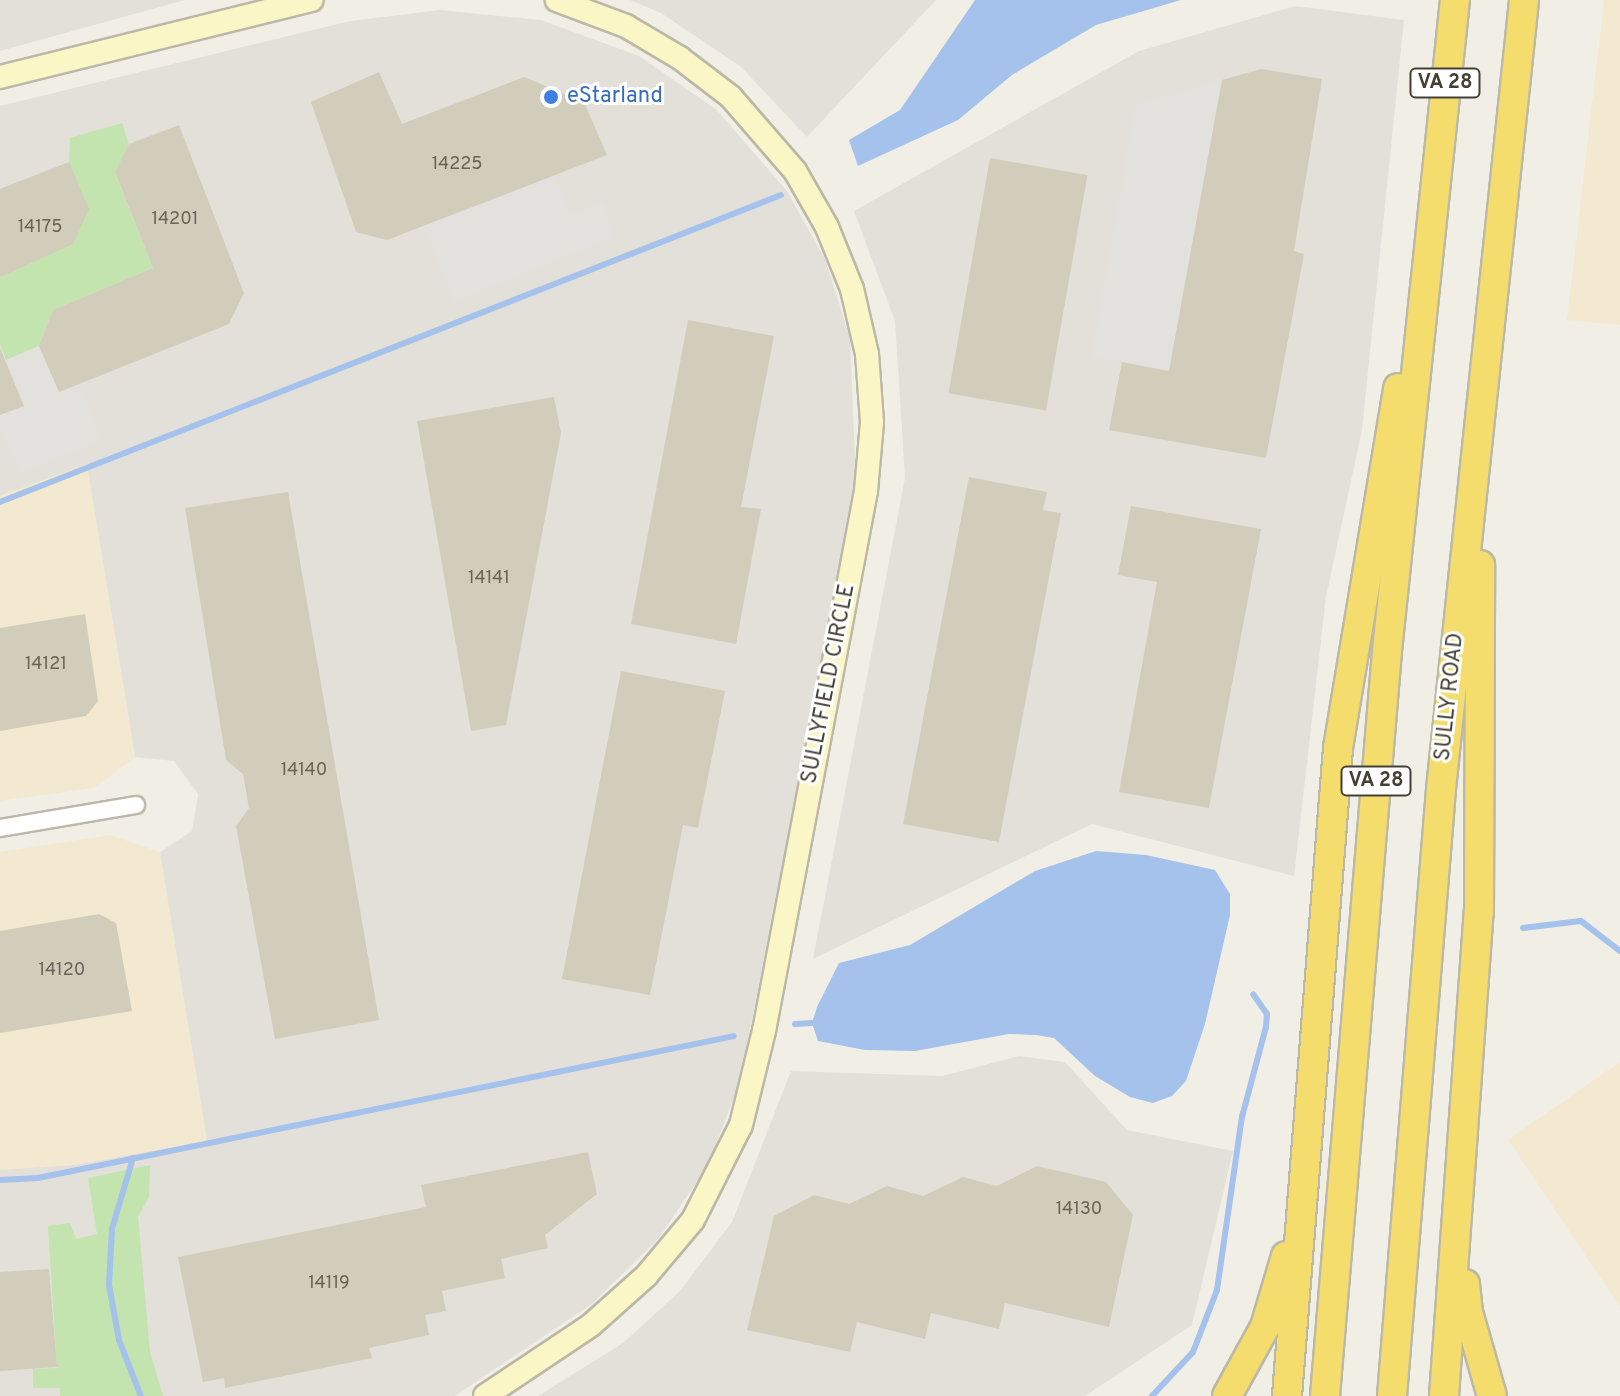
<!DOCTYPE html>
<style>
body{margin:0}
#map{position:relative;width:1620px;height:1396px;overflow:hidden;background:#f1efe5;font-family:Overpass,sans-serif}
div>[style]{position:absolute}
.commercial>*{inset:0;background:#f2e9d0}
.industrial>*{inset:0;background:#e3e0d9}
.green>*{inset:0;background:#c3e3af}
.parking>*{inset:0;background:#e2e1dd}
.water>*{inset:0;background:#a4c2eb}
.stream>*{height:6px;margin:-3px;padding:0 3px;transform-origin:3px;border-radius:3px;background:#a4c2eb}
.building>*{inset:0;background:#d2ccbb;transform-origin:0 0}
.roads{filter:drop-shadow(2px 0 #bcb8a8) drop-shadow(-2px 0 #bcb8a8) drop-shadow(0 2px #bcb8a8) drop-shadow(0 -2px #bcb8a8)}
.street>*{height:16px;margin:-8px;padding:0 8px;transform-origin:8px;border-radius:8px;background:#fff}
.secondary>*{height:22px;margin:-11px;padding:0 11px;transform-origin:11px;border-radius:11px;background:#fbf6c5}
.highway>*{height:28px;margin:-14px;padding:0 14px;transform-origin:14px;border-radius:14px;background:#f4dd6d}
.dots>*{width:22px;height:22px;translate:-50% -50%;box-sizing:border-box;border:4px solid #fff;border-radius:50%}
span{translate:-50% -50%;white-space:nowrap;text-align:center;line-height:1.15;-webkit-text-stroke:6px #fff;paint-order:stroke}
.number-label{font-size:18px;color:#676356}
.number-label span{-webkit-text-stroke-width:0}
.shield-label span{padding:2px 6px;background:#fff;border:2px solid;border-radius:6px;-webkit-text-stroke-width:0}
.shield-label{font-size:20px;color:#434035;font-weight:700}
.shop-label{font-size:22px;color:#366cbe}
.left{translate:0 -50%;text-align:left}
.street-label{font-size:22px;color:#434035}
</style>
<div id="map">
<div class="commercial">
<div style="clip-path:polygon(1604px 0,1620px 0,1620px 325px,1567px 320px)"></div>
<div style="clip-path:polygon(87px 463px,135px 757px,94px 788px,0 801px,0 496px)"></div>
<div style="clip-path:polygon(110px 835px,160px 852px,207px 1141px,74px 1165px,0 1170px,0 852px)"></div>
<div style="clip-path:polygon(1620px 1062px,1620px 1307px,1508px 1140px)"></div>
</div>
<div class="industrial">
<div style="clip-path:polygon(0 0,185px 0,0 51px)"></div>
<div style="clip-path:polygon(630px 0,936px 0,807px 137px,740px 66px,661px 13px)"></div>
<div style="clip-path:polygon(1295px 6px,1404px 20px,1362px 430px,1326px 597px,1294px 876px,1092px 824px,813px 959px,905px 478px,895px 321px,854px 211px,1139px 51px)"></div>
<div style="clip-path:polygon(440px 10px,541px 20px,639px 56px,717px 110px,787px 191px,825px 259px,850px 338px,856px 484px,740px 1082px,708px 1165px,659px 1238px,592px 1304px,455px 1396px,0 1396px,0 1170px,74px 1165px,207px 1141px,160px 852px,192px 831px,198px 794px,174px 761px,135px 757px,87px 464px,0 496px,0 106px,350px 21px)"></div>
<div style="clip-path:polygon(1019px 1056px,1065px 1062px,1127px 1130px,1233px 1151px,1192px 1325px,1085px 1396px,538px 1396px,623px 1343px,680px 1291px,732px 1222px,791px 1071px,942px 1076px)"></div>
</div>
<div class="green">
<div style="clip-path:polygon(122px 123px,129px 144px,115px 173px,153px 268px,53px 310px,39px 346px,6px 360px,0 344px,0 277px,69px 162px,70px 138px)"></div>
<div style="clip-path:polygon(150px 1165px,149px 1197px,138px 1216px,150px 1352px,163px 1396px,60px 1396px,60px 1388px,33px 1388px,33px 1369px,57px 1368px,48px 1226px,70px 1223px,76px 1239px,97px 1234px,88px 1178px)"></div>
</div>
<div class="parking">
<div style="clip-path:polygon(1222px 80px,1169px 371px,1092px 356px,1136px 105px)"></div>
<div style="clip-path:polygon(555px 176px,571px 215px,603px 203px,613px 237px,454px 302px,424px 226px)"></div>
<div style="clip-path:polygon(39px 346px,59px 392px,79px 384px,101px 440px,21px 473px,0 431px,0 415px,23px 405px,6px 360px)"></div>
</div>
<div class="water">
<div style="clip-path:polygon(975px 0,1181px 0,1096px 25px,1012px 75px,958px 120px,858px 166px,849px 140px,900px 110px)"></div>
<div style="clip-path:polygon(1096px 851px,1146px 855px,1215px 870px,1230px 894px,1230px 915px,1205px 1024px,1186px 1081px,1172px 1096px,1153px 1103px,1130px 1097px,1095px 1076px,1054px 1038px,1036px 1035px,1009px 1034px,915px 1051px,865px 1050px,818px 1041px,812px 1023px,817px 1007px,839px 963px,910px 945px,1035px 871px)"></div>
</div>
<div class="stream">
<div style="left:0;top:502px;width:839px;rotate:-21.46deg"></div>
<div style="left:1523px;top:928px;width:58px;rotate:-6.9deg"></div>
<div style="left:1581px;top:921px;width:49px;rotate:37.6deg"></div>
<div style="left:795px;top:1024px;width:17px;rotate:-3deg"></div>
<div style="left:133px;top:1158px;width:74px;rotate:106.5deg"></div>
<div style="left:112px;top:1229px;width:56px;rotate:93.1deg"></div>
<div style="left:109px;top:1285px;width:56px;rotate:79.7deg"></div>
<div style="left:119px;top:1340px;width:60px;rotate:68.6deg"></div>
<div style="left:0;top:1180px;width:38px;rotate:-3deg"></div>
<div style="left:38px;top:1178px;width:710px;rotate:-11.53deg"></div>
<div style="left:1152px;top:1396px;width:60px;rotate:-47deg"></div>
<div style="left:1193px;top:1352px;width:66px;rotate:-68.8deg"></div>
<div style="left:1217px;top:1290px;width:175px;rotate:-81.8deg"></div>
<div style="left:1242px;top:1117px;width:93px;rotate:-75.1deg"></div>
<div style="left:1266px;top:1027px;width:13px;rotate:-86deg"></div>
<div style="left:1267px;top:1014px;width:24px;rotate:-125deg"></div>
</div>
<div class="building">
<div style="clip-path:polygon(1261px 69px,1322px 79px,1294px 251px,1304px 254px,1266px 458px,1109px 430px,1122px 362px,1169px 371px,1222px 80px)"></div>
<div style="clip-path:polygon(379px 72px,402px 124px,524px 77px,584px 102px,607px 155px,387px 240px,356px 232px,311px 102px)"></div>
<div style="clip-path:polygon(179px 125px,244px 293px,229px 324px,59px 392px,39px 346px,53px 310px,153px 268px,115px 172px,129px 144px)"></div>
<div style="left:990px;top:158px;width:99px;height:239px;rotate:10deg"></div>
<div style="clip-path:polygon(69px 162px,89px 209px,73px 244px,0 277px,0 189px)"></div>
<div style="clip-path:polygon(688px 320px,774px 336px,741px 507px,761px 509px,736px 644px,631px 624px)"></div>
<div style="clip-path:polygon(0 348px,24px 406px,0 415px)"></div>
<div style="clip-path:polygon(554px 397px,561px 433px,506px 725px,471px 731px,417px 421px)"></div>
<div style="clip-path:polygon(969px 477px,1047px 492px,1043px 510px,1061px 513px,999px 842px,903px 824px)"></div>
<div style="clip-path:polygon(288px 492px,379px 1020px,275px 1039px,236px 826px,249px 808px,243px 774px,226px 760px,185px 508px)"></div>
<div style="clip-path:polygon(1131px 506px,1261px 529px,1209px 808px,1119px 792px,1157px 582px,1118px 575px)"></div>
<div style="clip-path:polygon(85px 614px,98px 701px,86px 716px,0 731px,0 628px)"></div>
<div style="clip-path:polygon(621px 671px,725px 691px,698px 828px,683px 825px,650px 995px,562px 979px)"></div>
<div style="clip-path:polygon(99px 914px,116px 923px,132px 1011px,0 1033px,0 931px)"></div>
<div style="clip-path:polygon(588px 1152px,597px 1194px,545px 1235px,548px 1248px,501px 1259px,505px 1278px,442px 1291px,446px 1311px,425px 1315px,429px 1335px,369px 1348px,372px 1358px,225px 1388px,224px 1378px,203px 1382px,178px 1257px,426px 1207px,421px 1185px)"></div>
<div style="clip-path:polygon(1037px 1166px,1106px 1182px,1133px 1215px,1109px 1327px,1005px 1303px,999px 1329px,931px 1313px,925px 1339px,857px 1322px,850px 1352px,747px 1330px,774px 1216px,814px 1195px,849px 1204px,887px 1186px,923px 1196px,963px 1177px,997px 1186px)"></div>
<div style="clip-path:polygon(49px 1269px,57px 1367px,0 1371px,0 1272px)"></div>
</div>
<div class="roads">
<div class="street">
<div style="left:0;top:828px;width:138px;rotate:-9.6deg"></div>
</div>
<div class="secondary">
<div style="left:0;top:77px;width:321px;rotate:-13.9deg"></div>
<div style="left:485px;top:1396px;width:128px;rotate:-33.8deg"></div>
<div style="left:591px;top:1325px;width:74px;rotate:-41.7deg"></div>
<div style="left:646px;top:1276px;width:73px;rotate:-50deg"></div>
<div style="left:693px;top:1220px;width:106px;rotate:-63.2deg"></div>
<div style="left:741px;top:1125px;width:97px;rotate:-76.3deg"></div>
<div style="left:764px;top:1031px;width:550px;rotate:-79.3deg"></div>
<div style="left:866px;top:491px;width:69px;rotate:-85deg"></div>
<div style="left:872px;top:422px;width:68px;rotate:-94.2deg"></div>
<div style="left:867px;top:354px;width:67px;rotate:-103deg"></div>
<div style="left:852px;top:289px;width:67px;rotate:-112deg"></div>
<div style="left:827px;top:227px;width:64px;rotate:-119.7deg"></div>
<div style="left:795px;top:171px;width:98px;rotate:-130.9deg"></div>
<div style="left:731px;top:97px;width:64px;rotate:-142.6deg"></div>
<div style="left:680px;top:58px;width:63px;rotate:-149.3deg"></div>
<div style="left:626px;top:26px;width:74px;rotate:-159.4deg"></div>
</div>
<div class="highway">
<div style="left:1465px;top:1284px;width:28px;rotate:84deg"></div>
<div style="left:1468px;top:1312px;width:87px;rotate:74.1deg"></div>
<div style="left:1227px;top:1396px;width:79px;rotate:-61.2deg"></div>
<div style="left:1265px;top:1327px;width:74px;rotate:-73.5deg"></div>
<div style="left:1287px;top:1396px;width:650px;rotate:-85.5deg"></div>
<div style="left:1338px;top:748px;width:365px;rotate:-80.5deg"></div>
<div style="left:1325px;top:1396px;width:748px;rotate:-85.24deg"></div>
<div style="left:1387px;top:651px;width:655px;rotate:-84.04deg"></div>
<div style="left:1392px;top:1396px;width:609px;rotate:-85.38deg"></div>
<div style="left:1441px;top:789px;width:793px;rotate:-83.99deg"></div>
<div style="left:1444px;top:1396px;width:485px;rotate:-85.9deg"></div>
<div style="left:1479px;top:912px;width:347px;rotate:-89.8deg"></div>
</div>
</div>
<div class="dots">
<div style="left:551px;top:97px;background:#3f7fe0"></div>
</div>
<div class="number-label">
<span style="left:457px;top:165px">14225</span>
<span style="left:175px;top:220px">14201</span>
<span style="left:40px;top:228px">14175</span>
<span style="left:489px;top:579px">14141</span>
<span style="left:46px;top:665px">14121</span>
<span style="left:304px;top:771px">14140</span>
<span style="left:62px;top:971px">14120</span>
<span style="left:1079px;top:1210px">14130</span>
<span style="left:329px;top:1284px">14119</span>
</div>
<div class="shield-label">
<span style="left:1445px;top:83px">VA 28</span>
<span style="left:1376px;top:781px">VA 28</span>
</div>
<div class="shop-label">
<span class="left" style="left:567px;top:97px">eStarland</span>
</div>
<div class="street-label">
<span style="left:829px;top:684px;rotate:-79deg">SULLYFIELD CIRCLE</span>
<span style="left:1450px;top:697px;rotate:-84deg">SULLY ROAD</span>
</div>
</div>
